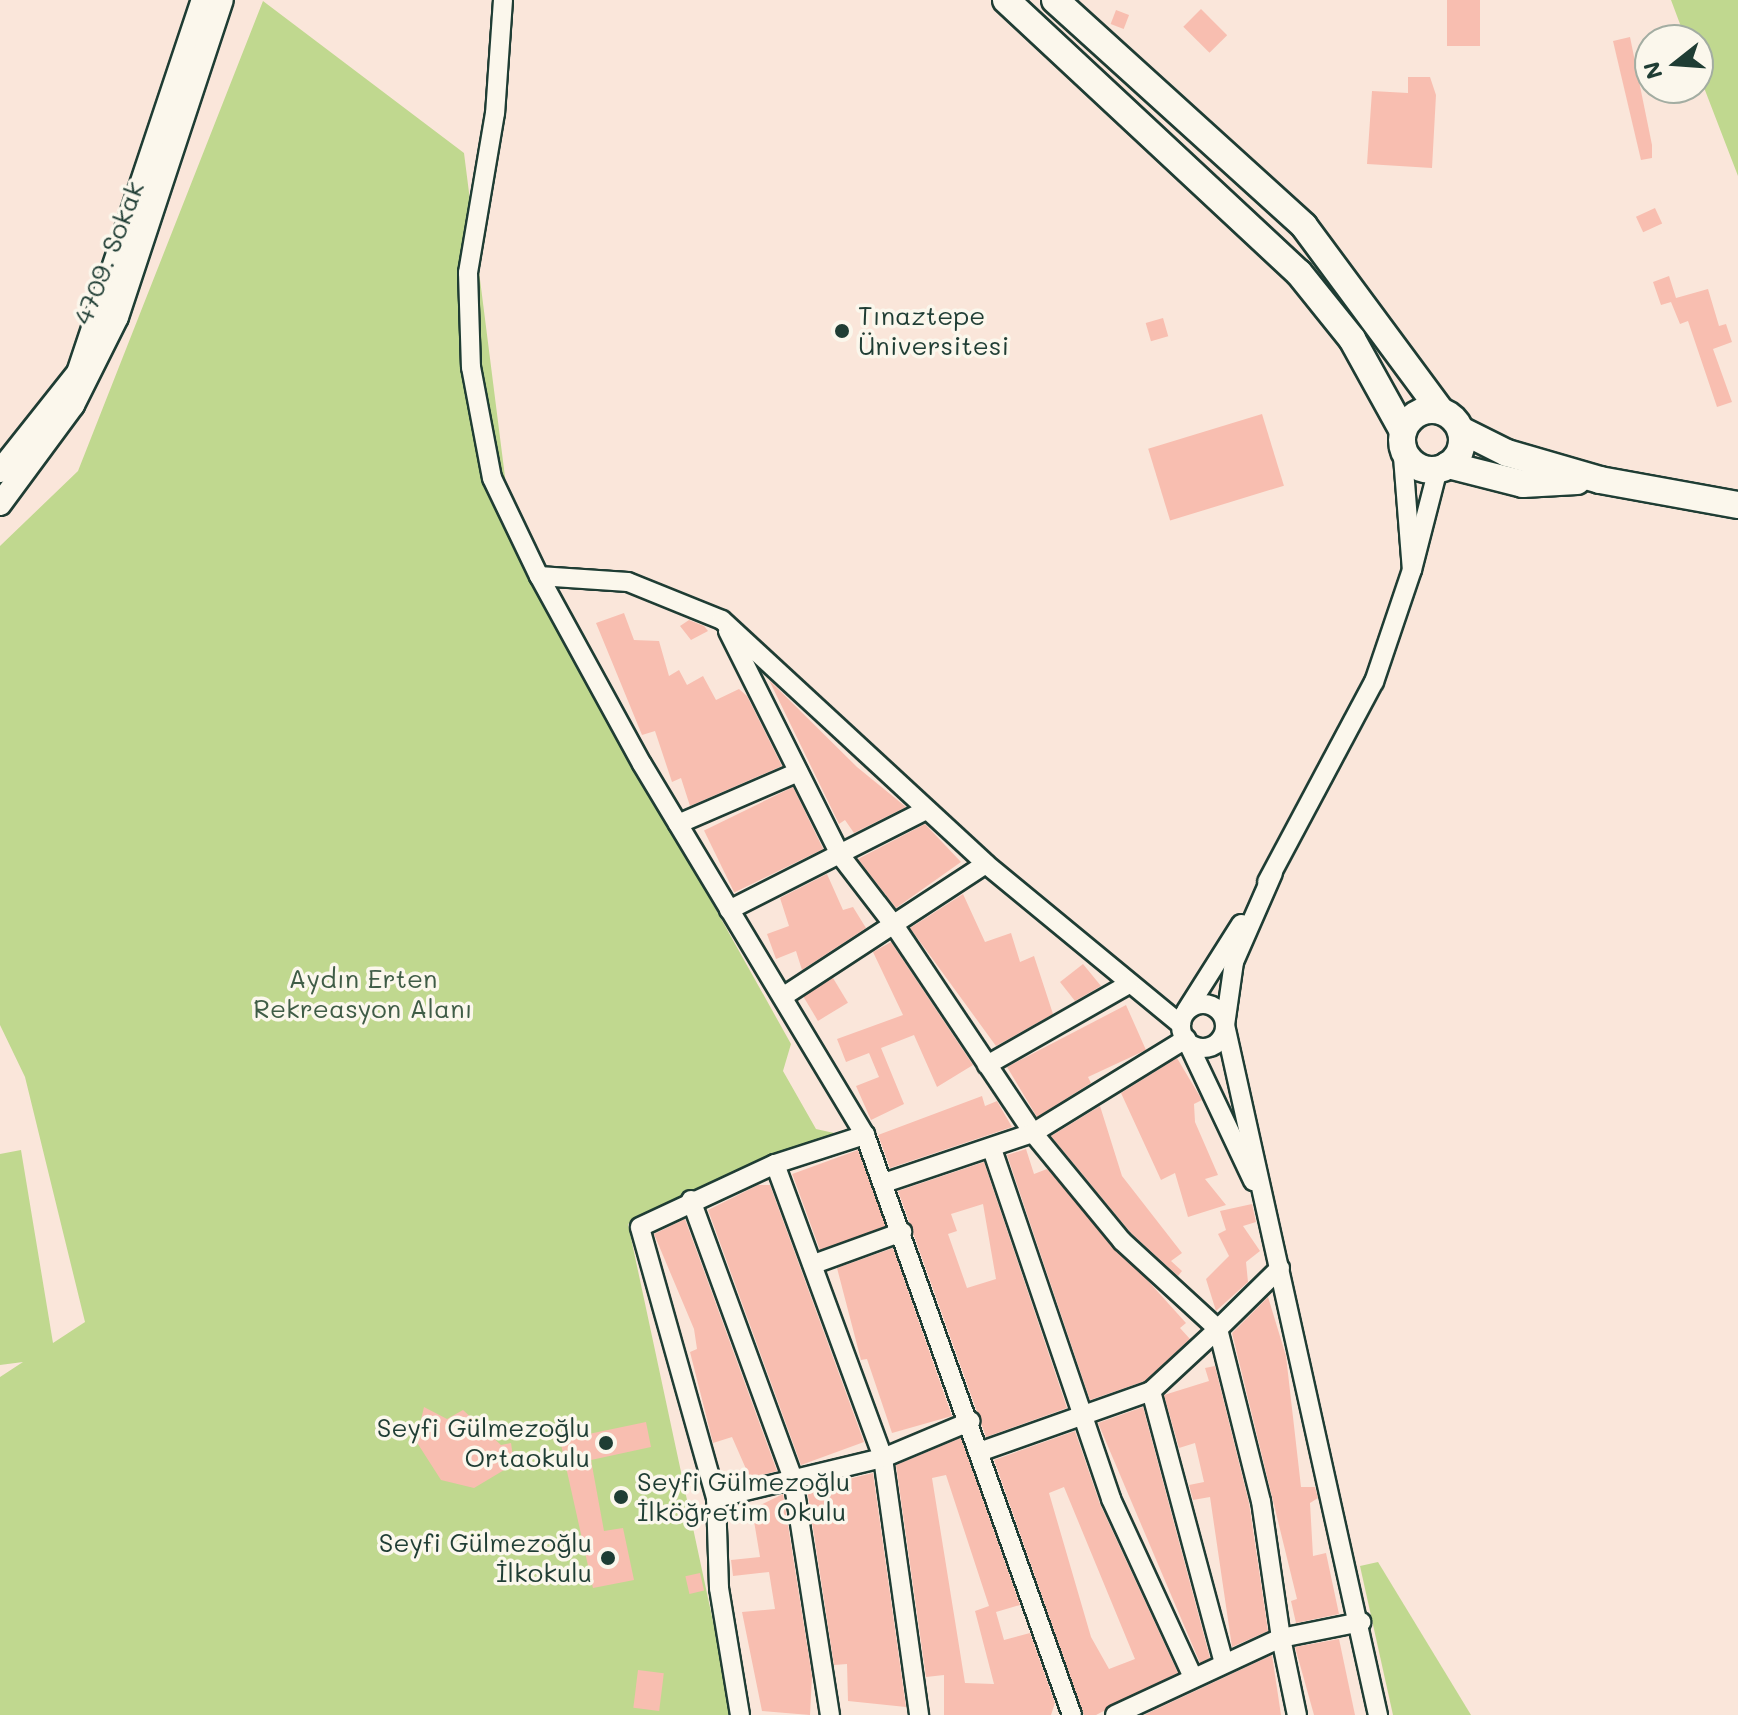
<!DOCTYPE html>
<meta charset="utf-8">
<style>
body{margin:0}
#map{position:relative;width:1738px;height:1715px;overflow:hidden;background:#fae6da;font-family:Mali,sans-serif}
div>[style]{position:absolute}
.green>*{inset:0;background:#c0d88f}
.building>*{inset:0;background:#f8beb0;transform-origin:0 0}
.roads{filter:drop-shadow(2px 0 #1f3d34) drop-shadow(-2px 0 #1f3d34) drop-shadow(0 2px #1f3d34) drop-shadow(0 -2px #1f3d34)}
.minor>*{height:18px;margin:-9px;padding:0 9px;transform-origin:9px;border-radius:9px;background:#fbf7ec}
.minor>.ring{margin:-9px;padding:0;box-sizing:content-box;background:none;border:18px solid #fbf7ec;border-radius:50%}
.tertiary>*{height:22px;margin:-11px;padding:0 11px;transform-origin:11px;border-radius:11px;background:#fbf7ec}
.secondary>*{height:26px;margin:-13px;padding:0 13px;transform-origin:13px;border-radius:13px;background:#fbf7ec}
.secondary>.ring{margin:-13px;padding:0;box-sizing:content-box;background:none;border:26px solid #fbf7ec;border-radius:50%}
.dots>*{width:22px;height:22px;translate:-50% -50%;box-sizing:border-box;border:4px solid #fbf7ec;border-radius:50%}
span{translate:-50% -50%;white-space:nowrap;text-align:center;line-height:1.15;-webkit-text-stroke:7px #fbf7ec;paint-order:stroke}
.street-label{font-size:26px;color:#1f3d34}
.poi-label{font-size:26px;color:#1f3d34}
.left{translate:0 -50%;text-align:left}
.right{translate:-100% -50%;text-align:right}
.park-label{font-size:26px;color:#3f5c46}
.north{position:absolute;left:1634px;top:24px;width:80px;height:80px;box-sizing:border-box;background:#fbf7ec;border:2px solid #a3ada2;border-radius:50%;rotate:253deg;font-size:22px;font-weight:700;line-height:32px;text-align:center;color:#1f3d34}
.north::after{content:'';display:block;margin:auto;width:28px;height:36px;background:#1f3d34;clip-path:polygon(50% 0,100% 100%,50% 72%,0 100%)}
</style>
<div id="map">
<div class="green">
<div style="clip-path:polygon(1671px 0,1738px 0,1738px 176px,1698px 72px,1698px 40px,1686px 40px)"></div>
<div style="clip-path:polygon(263px 1px,464px 153px,514px 548px,791px 1044px,783px 1071px,816px 1129px,843px 1135px,628px 1224px,733px 1715px,0 1715px,0 1377px,23px 1362px,0 1365px,0 1154px,21px 1150px,53px 1343px,85px 1322px,25px 1077px,0 1025px,0 546px,78px 471px)"></div>
<div style="clip-path:polygon(1378px 1562px,1471px 1715px,1393px 1715px,1360px 1566px)"></div>
</div>
<div class="building">
<div style="left:1447px;top:0;width:33px;height:46px"></div>
<div style="left:1201px;top:9px;width:37px;height:25px;rotate:45deg"></div>
<div style="left:1116px;top:10px;width:14px;height:15px;rotate:21deg"></div>
<div style="clip-path:polygon(1630px 37px,1652px 145px,1652px 158px,1641px 160px,1613px 41px)"></div>
<div style="clip-path:polygon(1408px 77px,1430px 77px,1436px 95px,1432px 168px,1367px 164px,1372px 91px,1408px 93px)"></div>
<div style="left:1655px;top:208px;width:17px;height:21px;rotate:65deg"></div>
<div style="clip-path:polygon(1669px 276px,1676px 298px,1708px 289px,1719px 326px,1726px 324px,1732px 342px,1713px 349px,1732px 402px,1717px 407px,1688px 321px,1680px 324px,1671px 302px,1661px 305px,1653px 282px)"></div>
<div style="left:1163px;top:318px;width:19px;height:18px;rotate:74deg"></div>
<div style="left:1262px;top:414px;width:75px;height:119px;rotate:73deg"></div>
<div style="clip-path:polygon(624px 613px,634px 640px,659px 641px,669px 676px,679px 670px,687px 685px,703px 676px,716px 700px,739px 689px,747px 696px,782px 766px,690px 806px,681px 778px,672px 782px,655px 731px,642px 735px,596px 623px)"></div>
<div style="clip-path:polygon(689px 620px,704px 626px,708px 631px,691px 640px,680px 626px)"></div>
<div style="clip-path:polygon(769px 680px,857px 767px,906px 807px,854px 833px,845px 820px,839px 824px)"></div>
<div style="left:793px;top:787px;width:69px;height:99px;rotate:64deg"></div>
<div style="clip-path:polygon(925px 824px,961px 862px,896px 908px,858px 859px)"></div>
<div style="clip-path:polygon(827px 874px,843px 910px,853px 907px,866px 928px,802px 970px,796px 951px,776px 959px,767px 934px,789px 926px,780px 898px)"></div>
<div style="clip-path:polygon(963px 894px,985px 942px,1011px 933px,1020px 962px,1034px 956px,1053px 1014px,996px 1046px,910px 928px)"></div>
<div style="clip-path:polygon(891px 942px,973px 1065px,937px 1087px,914px 1035px,881px 1048px,904px 1104px,871px 1120px,856px 1086px,879px 1077px,869px 1053px,846px 1062px,837px 1039px,903px 1015px,873px 952px)"></div>
<div style="clip-path:polygon(1083px 964px,1101px 986px,1075px 1001px,1060px 982px)"></div>
<div style="left:833px;top:978px;width:29px;height:35px;rotate:59deg"></div>
<div style="clip-path:polygon(1126px 1005px,1146px 1050px,1088px 1077px,1091px 1083px,1037px 1117px,1007px 1067px)"></div>
<div style="clip-path:polygon(1177px 1058px,1202px 1100px,1194px 1104px,1195px 1122px,1218px 1175px,1205px 1179px,1226px 1205px,1188px 1217px,1175px 1173px,1161px 1180px,1121px 1093px)"></div>
<div style="clip-path:polygon(982px 1096px,985px 1106px,997px 1101px,1012px 1127px,890px 1168px,878px 1135px)"></div>
<div style="clip-path:polygon(1100px 1106px,1122px 1176px,1182px 1253px,1171px 1261px,1182px 1271px,1178px 1276px,1131px 1233px,1051px 1136px)"></div>
<div style="clip-path:polygon(1026px 1149px,1034px 1174px,1047px 1169px,1186px 1323px,1180px 1328px,1190px 1339px,1145px 1381px,1090px 1400px,1007px 1155px)"></div>
<div style="left:858px;top:1150px;width:81px;height:70px;rotate:70deg"></div>
<div style="clip-path:polygon(evenodd,984px 1162px,1067px 1408px,986px 1437px,898px 1191px,984px 1162px,983px 1204px,996px 1279px,967px 1288px,948px 1234px,957px 1231px,951px 1214px,983px 1204px)"></div>
<div style="clip-path:polygon(758px 1185px,770px 1185px,864px 1442px,801px 1465px,708px 1210px)"></div>
<div style="clip-path:polygon(1252px 1204px,1256px 1222px,1243px 1226px,1260px 1251px,1246px 1262px,1248px 1282px,1216px 1311px,1206px 1279px,1229px 1256px,1218px 1234px,1226px 1230px,1220px 1211px)"></div>
<div style="clip-path:polygon(685px 1219px,777px 1471px,750px 1478px,732px 1437px,713px 1443px,690px 1352px,697px 1349px,694px 1329px,654px 1234px)"></div>
<div style="clip-path:polygon(893px 1248px,952px 1416px,892px 1433px,867px 1359px,861px 1360px,837px 1268px)"></div>
<div style="clip-path:polygon(1268px 1297px,1286px 1356px,1301px 1487px,1315px 1487px,1318px 1498px,1310px 1503px,1313px 1556px,1326px 1553px,1339px 1614px,1296px 1623px,1291px 1601px,1297px 1599px,1232px 1333px)"></div>
<div style="clip-path:polygon(1215px 1366px,1249px 1503px,1268px 1631px,1232px 1647px,1210px 1497px,1193px 1500px,1189px 1485px,1204px 1482px,1195px 1443px,1179px 1448px,1164px 1395px,1209px 1381px,1205px 1368px)"></div>
<div style="clip-path:polygon(424px 1407px,447px 1419px,463px 1410px,501px 1445px,511px 1443px,514px 1464px,474px 1488px,441px 1480px,416px 1441px)"></div>
<div style="clip-path:polygon(1143px 1407px,1210px 1658px,1200px 1663px,1098px 1423px)"></div>
<div style="clip-path:polygon(646px 1422px,651px 1447px,591px 1460px,604px 1531px,623px 1528px,634px 1580px,593px 1588px,560px 1440px)"></div>
<div style="clip-path:polygon(evenodd,1075px 1431px,1100px 1504px,1178px 1673px,1096px 1715px,1084px 1715px,994px 1460px,1075px 1431px,1064px 1487px,1135px 1659px,1109px 1669px,1091px 1637px,1049px 1493px,1064px 1487px)"></div>
<div style="clip-path:polygon(evenodd,961px 1438px,1020px 1605px,996px 1612px,1004px 1640px,1030px 1633px,1055px 1703px,1051px 1715px,944px 1715px,944px 1675px,926px 1677px,896px 1465px,961px 1438px,946px 1475px,989px 1606px,975px 1611px,994px 1684px,965px 1683px,932px 1478px,946px 1475px)"></div>
<div style="clip-path:polygon(873px 1473px,906px 1707px,848px 1701px,847px 1664px,834px 1665px,807px 1489px)"></div>
<div style="clip-path:polygon(783px 1494px,812px 1676px,810px 1715px,762px 1711px,742px 1612px,775px 1609px,769px 1572px,733px 1576px,731px 1560px,760px 1557px,752px 1509px)"></div>
<div style="left:700px;top:1573px;width:18px;height:15px;rotate:77deg"></div>
<div style="clip-path:polygon(1339px 1639px,1355px 1715px,1314px 1715px,1295px 1647px)"></div>
<div style="clip-path:polygon(1272px 1655px,1281px 1715px,1144px 1715px)"></div>
<div style="left:638px;top:1670px;width:26px;height:38px;rotate:7deg"></div>
</div>
<div class="roads">
<div class="minor">
<div style="left:503px;top:0;width:113px;rotate:94deg"></div>
<div style="left:495px;top:113px;width:162px;rotate:99.6deg"></div>
<div style="left:468px;top:273px;width:94px;rotate:88.2deg"></div>
<div style="left:471px;top:367px;width:113px;rotate:79.3deg"></div>
<div style="left:492px;top:478px;width:109px;rotate:64.4deg"></div>
<div style="left:539px;top:576px;width:89px;rotate:3.9deg"></div>
<div style="left:628px;top:582px;width:101px;rotate:22deg"></div>
<div style="left:722px;top:620px;width:359px;rotate:42.7deg"></div>
<div style="left:986px;top:864px;width:253px;rotate:39.5deg"></div>
<div style="left:1402px;top:444px;width:126px;rotate:85.5deg"></div>
<div style="left:1412px;top:570px;width:104px;rotate:-75.6deg"></div>
<div style="left:539px;top:576px;width:214px;rotate:61.3deg"></div>
<div style="left:642px;top:764px;width:433px;rotate:59deg"></div>
<div style="left:865px;top:1135px;width:616px;rotate:70.36deg"></div>
<div style="left:728px;top:631px;width:250px;rotate:63.4deg"></div>
<div style="left:840px;top:855px;width:88px;rotate:52.4deg"></div>
<div style="left:894px;top:925px;width:250px;rotate:56.2deg"></div>
<div style="left:1033px;top:1133px;width:140px;rotate:50.5deg"></div>
<div style="left:1122px;top:1241px;width:130px;rotate:42.5deg"></div>
<div style="left:1218px;top:1329px;width:91px;rotate:137.2deg"></div>
<div style="left:1151px;top:1391px;width:278px;rotate:75deg"></div>
<div style="left:678px;top:824px;width:131px;rotate:-23.4deg"></div>
<div style="left:1273px;top:873px;width:97px;rotate:113.7deg"></div>
<div style="left:1234px;top:962px;width:64px;rotate:98.1deg"></div>
<div style="left:1225px;top:1025px;width:707px;rotate:77.5deg"></div>
<div style="left:1267px;top:882px;width:227px;rotate:-61.9deg"></div>
<div style="left:1374px;top:682px;width:118px;rotate:-71.3deg"></div>
<div style="left:729px;top:910px;width:221px;rotate:-26.9deg"></div>
<div style="left:784px;top:996px;width:241px;rotate:-33.2deg"></div>
<div class="ring" style="left:1181px;top:1004px;width:26px;height:26px"></div>
<div style="left:1186px;top:1011px;width:103px;rotate:-57.7deg"></div>
<div style="left:987px;top:1065px;width:163px;rotate:-29.7deg"></div>
<div style="left:992px;top:1149px;width:370px;rotate:71.2deg"></div>
<div style="left:1111px;top:1499px;width:196px;rotate:65.3deg"></div>
<div style="left:775px;top:1164px;width:313px;rotate:69.8deg"></div>
<div style="left:883px;top:1458px;width:260px;rotate:82deg"></div>
<div style="left:884px;top:1183px;width:157px;rotate:-18.6deg"></div>
<div style="left:1033px;top:1133px;width:180px;rotate:-31.6deg"></div>
<div style="left:1186px;top:1039px;width:157px;rotate:64.7deg"></div>
<div style="left:691px;top:1200px;width:297px;rotate:69.9deg"></div>
<div style="left:793px;top:1479px;width:239px;rotate:81.1deg"></div>
<div style="left:814px;top:1264px;width:94px;rotate:-20deg"></div>
<div style="left:1280px;top:1268px;width:87px;rotate:135.5deg"></div>
<div style="left:1218px;top:1329px;width:177px;rotate:76deg"></div>
<div style="left:1261px;top:1501px;width:138px;rotate:81.7deg"></div>
<div style="left:1281px;top:1638px;width:82px;rotate:-11.3deg"></div>
<div style="left:982px;top:1451px;width:179px;rotate:-19.5deg"></div>
<div style="left:716px;top:1498px;width:172px;rotate:-13.5deg"></div>
<div style="left:883px;top:1458px;width:95px;rotate:-22.8deg"></div>
<div style="left:740px;top:1715px;width:129px;rotate:-99.4deg"></div>
<div style="left:719px;top:1588px;width:90px;rotate:-91.9deg"></div>
<div style="left:716px;top:1498px;width:281px;rotate:-105.7deg"></div>
<div style="left:640px;top:1227px;width:149px;rotate:-25deg"></div>
<div style="left:775px;top:1164px;width:95px;rotate:-17.9deg"></div>
<div style="left:1115px;top:1715px;width:183px;rotate:-24.9deg"></div>
<div style="left:1281px;top:1638px;width:79px;rotate:78.3deg"></div>
</div>
<div class="tertiary">
<div style="left:0;top:471px;width:125px;rotate:-51.5deg"></div>
<div style="left:78px;top:373px;width:393px;rotate:-71.5deg"></div>
<div style="left:0;top:504px;width:123px;rotate:-53.6deg"></div>
<div style="left:73px;top:405px;width:98px;rotate:-63.4deg"></div>
<div style="left:117px;top:317px;width:334px;rotate:-71.7deg"></div>
</div>
<div class="secondary">
<div style="left:1006px;top:0;width:400px;rotate:43deg"></div>
<div style="left:1299px;top:273px;width:85px;rotate:51.2deg"></div>
<div style="left:1352px;top:339px;width:105px;rotate:61deg"></div>
<div style="left:1055px;top:0;width:336px;rotate:42.2deg"></div>
<div style="left:1304px;top:226px;width:230px;rotate:53.5deg"></div>
<div class="ring" style="left:1402px;top:410px;width:34px;height:34px"></div>
<div style="left:1461px;top:430px;width:51px;rotate:26.6deg"></div>
<div style="left:1507px;top:453px;width:97px;rotate:16.2deg"></div>
<div style="left:1600px;top:480px;width:140px;rotate:10.3deg"></div>
<div style="left:1448px;top:465px;width:77px;rotate:14.2deg"></div>
<div style="left:1523px;top:484px;width:54px;rotate:-3.2deg"></div>
</div>
</div>
<div class="dots">
<div style="left:842px;top:331px;background:#1f3d34"></div>
<div style="left:606px;top:1443px;background:#1f3d34"></div>
<div style="left:621px;top:1497px;background:#1f3d34"></div>
<div style="left:608px;top:1558px;background:#1f3d34"></div>
</div>
<div class="street-label">
<span style="left:109px;top:253px;rotate:-69deg">4709. Sokak</span>
</div>
<div class="poi-label">
<span class="left" style="left:858px;top:331px">Tınaztepe<br>Üniversitesi</span>
<span class="right" style="left:590px;top:1443px">Seyfi Gülmezoğlu<br>Ortaokulu</span>
<span class="left" style="left:637px;top:1497px">Seyfi Gülmezoğlu<br>İlköğretim Okulu</span>
<span class="right" style="left:592px;top:1558px">Seyfi Gülmezoğlu<br>İlkokulu</span>
</div>
<div class="park-label">
<span style="left:363px;top:994px">Aydın Erten<br>Rekreasyon Alanı</span>
</div>
<div class="north">N</div>
</div>
